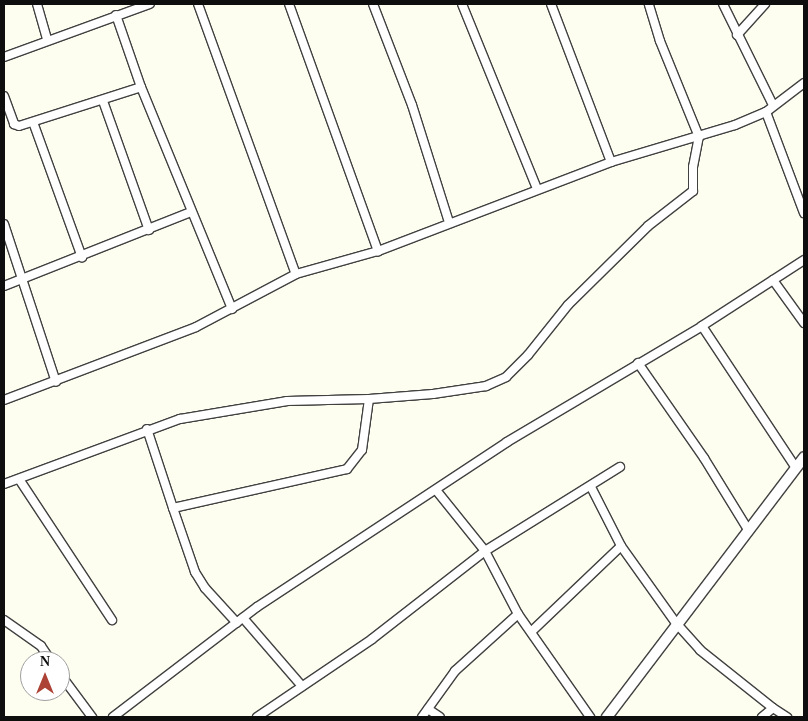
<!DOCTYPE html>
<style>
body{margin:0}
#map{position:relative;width:808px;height:721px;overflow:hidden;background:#fdfdf0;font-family:Georgia,serif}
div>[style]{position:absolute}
.roads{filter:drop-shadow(1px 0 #414141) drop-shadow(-1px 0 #414141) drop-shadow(0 1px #414141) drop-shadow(0 -1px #414141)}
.minor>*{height:8px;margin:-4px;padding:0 4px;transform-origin:4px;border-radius:4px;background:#fff}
.tertiary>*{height:10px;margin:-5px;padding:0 5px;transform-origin:5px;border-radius:5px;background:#fff}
span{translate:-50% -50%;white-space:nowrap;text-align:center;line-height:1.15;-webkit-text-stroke:5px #fff;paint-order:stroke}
.frame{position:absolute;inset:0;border:5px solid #0e0e0e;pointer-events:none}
.north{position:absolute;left:20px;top:651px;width:50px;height:50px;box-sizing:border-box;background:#fff;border:1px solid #9f9f9f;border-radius:50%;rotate:0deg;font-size:14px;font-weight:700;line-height:20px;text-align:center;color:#0e0e0e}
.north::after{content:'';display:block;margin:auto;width:18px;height:22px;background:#ad4336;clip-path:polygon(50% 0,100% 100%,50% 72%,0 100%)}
</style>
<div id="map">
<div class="roads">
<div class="minor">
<div style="left:37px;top:4px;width:37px;rotate:74deg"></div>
<div style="left:198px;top:4px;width:287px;rotate:70.1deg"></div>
<div style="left:289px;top:4px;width:263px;rotate:70.2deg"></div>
<div style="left:373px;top:4px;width:108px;rotate:68.9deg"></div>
<div style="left:412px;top:105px;width:123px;rotate:72.5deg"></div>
<div style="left:462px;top:4px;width:200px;rotate:67.9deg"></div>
<div style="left:551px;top:4px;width:169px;rotate:69.2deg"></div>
<div style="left:723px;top:4px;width:113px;rotate:63.7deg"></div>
<div style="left:116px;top:15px;width:76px;rotate:70.9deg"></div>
<div style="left:141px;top:87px;width:240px;rotate:67.7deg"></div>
<div style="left:737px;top:35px;width:42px;rotate:-47.9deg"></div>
<div style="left:4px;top:57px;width:155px;rotate:-20deg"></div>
<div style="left:4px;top:96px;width:30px;rotate:70deg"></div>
<div style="left:14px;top:124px;width:5px;rotate:22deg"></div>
<div style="left:19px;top:126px;width:128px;rotate:-17.7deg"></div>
<div style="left:103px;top:101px;width:137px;rotate:70.4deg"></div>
<div style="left:766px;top:112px;width:108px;rotate:69.4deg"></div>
<div style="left:33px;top:122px;width:144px;rotate:70.1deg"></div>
<div style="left:4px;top:224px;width:166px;rotate:71.8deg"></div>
<div style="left:773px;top:280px;width:53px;rotate:54.2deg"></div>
<div style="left:4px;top:286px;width:201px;rotate:-21.6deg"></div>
<div style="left:702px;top:326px;width:170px;rotate:56.5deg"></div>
<div style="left:638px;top:363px;width:116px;rotate:55.2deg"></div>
<div style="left:704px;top:458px;width:82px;rotate:58.4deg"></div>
<div style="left:4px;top:400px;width:205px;rotate:-20.8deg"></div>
<div style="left:196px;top:327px;width:113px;rotate:-27.9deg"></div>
<div style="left:296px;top:274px;width:85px;rotate:-15.7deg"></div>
<div style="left:378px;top:251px;width:249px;rotate:-20.9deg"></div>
<div style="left:611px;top:162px;width:129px;rotate:-16.6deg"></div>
<div style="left:735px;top:125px;width:34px;rotate:-23deg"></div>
<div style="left:766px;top:112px;width:48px;rotate:-37.3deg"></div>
<div style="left:147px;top:429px;width:83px;rotate:71.8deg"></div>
<div style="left:173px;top:508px;width:178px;rotate:-12.6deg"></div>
<div style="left:347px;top:469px;width:24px;rotate:-52deg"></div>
<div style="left:362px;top:450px;width:51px;rotate:-82.2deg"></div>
<div style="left:19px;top:479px;width:169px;rotate:56.6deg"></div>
<div style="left:4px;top:484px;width:188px;rotate:-20.3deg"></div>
<div style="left:180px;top:419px;width:109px;rotate:-9.5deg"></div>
<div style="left:287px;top:401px;width:82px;rotate:-1.4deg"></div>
<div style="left:369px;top:399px;width:64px;rotate:-4.5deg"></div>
<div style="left:433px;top:394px;width:54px;rotate:-8.6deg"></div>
<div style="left:486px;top:386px;width:22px;rotate:-24deg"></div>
<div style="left:506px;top:377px;width:31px;rotate:-45deg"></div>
<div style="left:528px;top:355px;width:64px;rotate:-51.3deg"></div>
<div style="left:568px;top:305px;width:112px;rotate:-44.6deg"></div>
<div style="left:648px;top:226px;width:57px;rotate:-37.9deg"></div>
<div style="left:693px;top:191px;width:24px;rotate:-90deg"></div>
<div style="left:693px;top:167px;width:31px;rotate:-79deg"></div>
<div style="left:699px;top:137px;width:104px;rotate:-112.1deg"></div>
<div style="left:660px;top:41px;width:39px;rotate:-107deg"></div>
<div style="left:591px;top:487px;width:66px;rotate:63deg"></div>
<div style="left:621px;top:546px;width:95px;rotate:54.5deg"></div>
<div style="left:676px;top:623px;width:36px;rotate:48deg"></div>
<div style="left:700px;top:650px;width:93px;rotate:38.5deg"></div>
<div style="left:436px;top:490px;width:78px;rotate:51.2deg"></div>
<div style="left:485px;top:551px;width:71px;rotate:62.4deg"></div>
<div style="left:518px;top:614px;width:126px;rotate:55deg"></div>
<div style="left:173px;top:508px;width:68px;rotate:71deg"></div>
<div style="left:195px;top:572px;width:19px;rotate:58deg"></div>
<div style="left:205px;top:588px;width:47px;rotate:47.6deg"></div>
<div style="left:243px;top:618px;width:90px;rotate:49.1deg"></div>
<div style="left:4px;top:620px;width:45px;rotate:35.1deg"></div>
<div style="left:41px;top:646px;width:18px;rotate:56deg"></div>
<div style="left:532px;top:631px;width:123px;rotate:-43.7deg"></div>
<div style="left:60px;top:674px;width:54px;rotate:53.3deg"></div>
<div style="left:428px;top:709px;width:14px;rotate:34deg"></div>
<div style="left:113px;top:717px;width:181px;rotate:-37.4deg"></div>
<div style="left:257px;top:607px;width:300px;rotate:-33.4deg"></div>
<div style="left:507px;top:442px;width:227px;rotate:-30.7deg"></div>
<div style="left:702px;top:326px;width:121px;rotate:-32.9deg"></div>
<div style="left:257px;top:717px;width:139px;rotate:-34.1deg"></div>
<div style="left:372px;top:639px;width:143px;rotate:-37.9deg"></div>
<div style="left:485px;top:551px;width:159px;rotate:-31.9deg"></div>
<div style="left:422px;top:717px;width:57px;rotate:-54.3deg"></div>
<div style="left:455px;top:671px;width:85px;rotate:-42.1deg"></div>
<div style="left:762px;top:717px;width:14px;rotate:-39deg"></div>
<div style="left:773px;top:708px;width:17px;rotate:33deg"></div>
</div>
<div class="tertiary">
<div style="left:607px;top:717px;width:326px;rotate:-52.8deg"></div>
</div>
</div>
<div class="frame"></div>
<div class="north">N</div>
</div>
